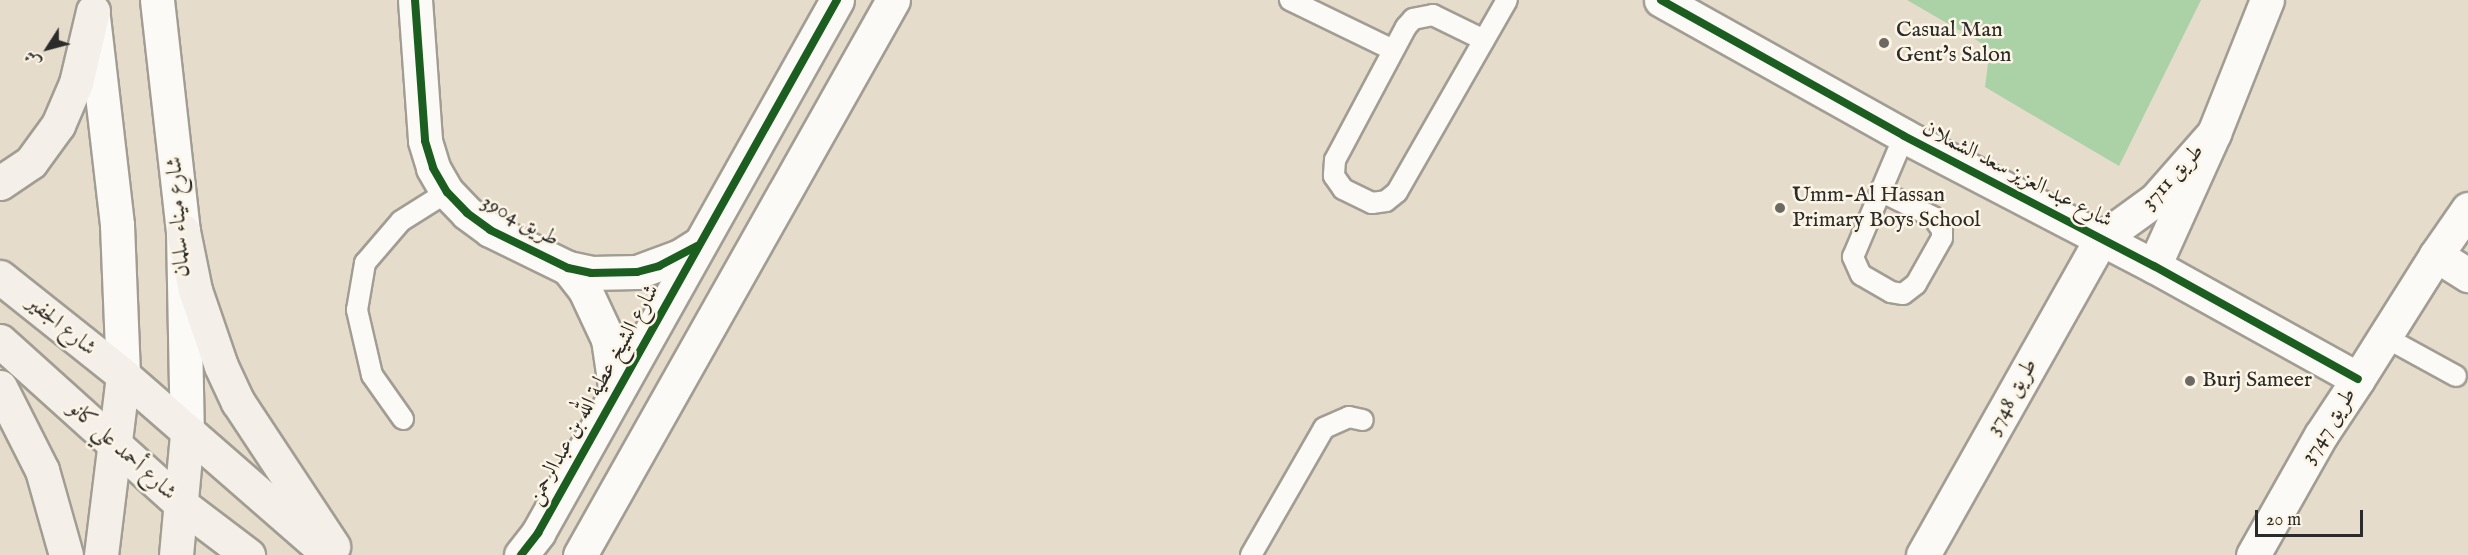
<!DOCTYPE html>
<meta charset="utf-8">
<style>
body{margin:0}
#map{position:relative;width:2468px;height:555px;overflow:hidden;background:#e6dccc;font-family:"IM FELL English",Amiri,serif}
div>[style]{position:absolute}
.green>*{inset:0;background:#abd1a6}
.roads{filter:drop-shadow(2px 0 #a29d93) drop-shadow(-2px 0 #a29d93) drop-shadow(0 2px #a29d93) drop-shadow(0 -2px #a29d93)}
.service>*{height:20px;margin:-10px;padding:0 10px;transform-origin:10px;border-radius:10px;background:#fbfaf7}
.minor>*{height:33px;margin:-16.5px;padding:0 16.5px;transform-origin:16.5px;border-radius:16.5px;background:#fbfaf7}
.tertiary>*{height:33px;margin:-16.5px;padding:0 16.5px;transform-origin:16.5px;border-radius:16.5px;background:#fbfaf7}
.secondary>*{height:33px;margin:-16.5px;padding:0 16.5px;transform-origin:16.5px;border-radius:16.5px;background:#f4f0e9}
.cycleway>*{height:8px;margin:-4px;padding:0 4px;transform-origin:4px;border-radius:4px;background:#1b5e20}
.dots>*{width:16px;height:16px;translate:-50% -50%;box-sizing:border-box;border:3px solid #fcf5e5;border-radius:50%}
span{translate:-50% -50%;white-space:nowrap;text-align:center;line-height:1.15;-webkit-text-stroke:5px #fcf5e5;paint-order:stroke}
.poi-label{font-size:22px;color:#2b2b2b}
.left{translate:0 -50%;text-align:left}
.street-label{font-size:22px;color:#2b2b2b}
.north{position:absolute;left:18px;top:18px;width:60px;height:60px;-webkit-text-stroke:4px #fcf5e5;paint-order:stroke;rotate:234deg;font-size:16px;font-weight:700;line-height:24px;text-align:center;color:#2b2b2b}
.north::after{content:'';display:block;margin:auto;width:21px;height:27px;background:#2b2b2b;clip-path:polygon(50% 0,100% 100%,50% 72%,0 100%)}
.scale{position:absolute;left:2255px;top:510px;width:108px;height:27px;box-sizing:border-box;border:3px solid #2b2b2b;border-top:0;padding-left:8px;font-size:18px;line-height:21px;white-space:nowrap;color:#2b2b2b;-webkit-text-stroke:4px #fcf5e5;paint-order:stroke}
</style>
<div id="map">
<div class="green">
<div style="clip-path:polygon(1907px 0,2201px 0,2119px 166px,1985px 87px,1990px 48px)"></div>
</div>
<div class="roads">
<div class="service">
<div style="left:1290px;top:0;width:114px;rotate:25.9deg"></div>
<div style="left:1484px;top:40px;width:57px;rotate:-153.9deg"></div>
<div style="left:1433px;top:15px;width:20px;rotate:169deg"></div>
<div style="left:1413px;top:19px;width:11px;rotate:131deg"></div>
<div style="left:1406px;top:27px;width:151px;rotate:118.1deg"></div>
<div style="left:1335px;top:160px;width:16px;rotate:94deg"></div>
<div style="left:1334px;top:176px;width:16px;rotate:55deg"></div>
<div style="left:1343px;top:189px;width:32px;rotate:26deg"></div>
<div style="left:1372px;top:203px;width:14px;rotate:-8deg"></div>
<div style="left:1386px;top:201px;width:14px;rotate:-39deg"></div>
<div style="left:1397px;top:192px;width:221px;rotate:-60.2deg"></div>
<div style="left:1882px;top:192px;width:57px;rotate:26.1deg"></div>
<div style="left:1933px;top:217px;width:16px;rotate:55deg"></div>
<div style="left:1942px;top:230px;width:8px;rotate:90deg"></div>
<div style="left:1942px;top:238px;width:53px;rotate:119.5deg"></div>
<div style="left:1916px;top:284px;width:16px;rotate:142deg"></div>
<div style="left:1903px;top:294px;width:12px;rotate:-171deg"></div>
<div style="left:1891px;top:292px;width:34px;rotate:-150deg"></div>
<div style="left:1861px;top:275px;width:20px;rotate:-114deg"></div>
<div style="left:1853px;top:257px;width:131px;rotate:-67.1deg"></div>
<div style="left:2385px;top:337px;width:81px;rotate:28.8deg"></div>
<div style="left:403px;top:419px;width:54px;rotate:-125.2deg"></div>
<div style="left:372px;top:375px;width:67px;rotate:-103deg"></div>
<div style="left:357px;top:310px;width:48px;rotate:-80.3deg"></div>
<div style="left:365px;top:263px;width:55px;rotate:-49.4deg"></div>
<div style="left:401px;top:221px;width:54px;rotate:-32.2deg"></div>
<div style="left:1251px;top:555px;width:146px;rotate:-60.1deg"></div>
<div style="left:1324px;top:428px;width:27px;rotate:-24deg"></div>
<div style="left:1349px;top:417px;width:14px;rotate:12deg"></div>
</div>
<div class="minor">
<div style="left:415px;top:0;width:141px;rotate:85.9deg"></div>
<div style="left:425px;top:141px;width:28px;rotate:73deg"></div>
<div style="left:433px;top:168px;width:28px;rotate:60deg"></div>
<div style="left:447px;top:192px;width:29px;rotate:46deg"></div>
<div style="left:467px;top:213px;width:29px;rotate:36deg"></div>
<div style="left:490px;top:230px;width:87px;rotate:26deg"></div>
<div style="left:568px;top:268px;width:24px;rotate:12deg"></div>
<div style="left:591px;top:273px;width:46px;rotate:-1.2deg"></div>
<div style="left:637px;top:272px;width:46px;rotate:-20.4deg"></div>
<div style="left:680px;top:256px;width:22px;rotate:-32deg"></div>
<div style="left:2436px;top:255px;width:56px;rotate:-55.2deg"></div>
<div style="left:2154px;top:266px;width:146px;rotate:-65.7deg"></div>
<div style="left:2214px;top:133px;width:143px;rotate:-68.3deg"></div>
<div style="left:568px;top:268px;width:28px;rotate:52deg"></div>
<div style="left:585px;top:290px;width:54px;rotate:64.9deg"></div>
<div style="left:608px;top:339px;width:55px;rotate:81.6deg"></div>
<div style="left:1923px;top:555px;width:363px;rotate:-60.6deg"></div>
<div style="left:2101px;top:239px;width:68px;rotate:-36deg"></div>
<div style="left:2156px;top:199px;width:88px;rotate:-48.7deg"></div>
<div style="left:2253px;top:555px;width:138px;rotate:-60.5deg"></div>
<div style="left:2321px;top:435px;width:67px;rotate:-56.5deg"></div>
</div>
<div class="tertiary">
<div style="left:157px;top:0;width:232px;rotate:83.6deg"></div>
<div style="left:183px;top:231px;width:204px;rotate:88.9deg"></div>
<div style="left:1661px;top:0;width:278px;rotate:29.2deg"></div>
<div style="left:1904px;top:136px;width:282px;rotate:27.5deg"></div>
<div style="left:2154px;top:266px;width:233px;rotate:29deg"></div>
<div style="left:2358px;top:379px;width:146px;rotate:-57.8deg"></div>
<div style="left:2436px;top:255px;width:38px;rotate:32deg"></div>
<div style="left:93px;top:17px;width:209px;rotate:83.4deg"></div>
<div style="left:117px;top:225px;width:150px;rotate:87.7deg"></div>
<div style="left:521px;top:555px;width:28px;rotate:-52deg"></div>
<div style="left:538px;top:533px;width:611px;rotate:-60.71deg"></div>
<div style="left:580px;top:555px;width:637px;rotate:-60.58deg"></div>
</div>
<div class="secondary">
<div style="left:0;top:183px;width:37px;rotate:-34deg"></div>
<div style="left:31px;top:162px;width:46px;rotate:-53.9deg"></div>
<div style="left:58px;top:125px;width:46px;rotate:-66.8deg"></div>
<div style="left:76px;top:83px;width:74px;rotate:-76.7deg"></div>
<div style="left:183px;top:231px;width:60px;rotate:78.5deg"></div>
<div style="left:195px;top:290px;width:80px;rotate:71.1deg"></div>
<div style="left:221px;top:366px;width:40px;rotate:65deg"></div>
<div style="left:238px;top:402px;width:173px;rotate:56.6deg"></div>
<div style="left:0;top:277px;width:157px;rotate:38.5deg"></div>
<div style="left:123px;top:375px;width:274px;rotate:41.1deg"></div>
<div style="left:0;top:341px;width:245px;rotate:42deg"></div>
<div style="left:182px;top:505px;width:83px;rotate:37.1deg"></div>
<div style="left:0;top:387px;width:93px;rotate:63.2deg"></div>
<div style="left:42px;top:470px;width:88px;rotate:74.2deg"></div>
<div style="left:101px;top:555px;width:181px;rotate:-83deg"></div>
<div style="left:176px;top:555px;width:121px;rotate:-84.8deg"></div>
</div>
</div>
<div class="cycleway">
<div style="left:415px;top:0;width:141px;rotate:85.9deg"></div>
<div style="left:425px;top:141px;width:28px;rotate:73deg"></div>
<div style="left:433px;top:168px;width:28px;rotate:60deg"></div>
<div style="left:447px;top:192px;width:29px;rotate:46deg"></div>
<div style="left:467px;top:213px;width:29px;rotate:36deg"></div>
<div style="left:490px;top:230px;width:87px;rotate:26deg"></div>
<div style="left:568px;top:268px;width:24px;rotate:12deg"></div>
<div style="left:591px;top:273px;width:46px;rotate:-1.2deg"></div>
<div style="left:637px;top:272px;width:23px;rotate:-15deg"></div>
<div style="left:659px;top:266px;width:43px;rotate:-27.8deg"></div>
<div style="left:1661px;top:0;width:278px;rotate:29.2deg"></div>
<div style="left:1904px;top:136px;width:282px;rotate:27.5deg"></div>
<div style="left:2154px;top:266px;width:233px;rotate:29deg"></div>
<div style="left:521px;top:555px;width:28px;rotate:-52deg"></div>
<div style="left:538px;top:533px;width:611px;rotate:-60.71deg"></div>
</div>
<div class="dots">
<div style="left:1884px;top:43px;background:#6c6963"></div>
<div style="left:1780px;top:208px;background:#6c6963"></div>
<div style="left:2190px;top:381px;background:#6c6963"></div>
</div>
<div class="poi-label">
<span class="left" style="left:1896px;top:43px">Casual Man<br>Gent's Salon</span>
<span class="left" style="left:1792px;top:208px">Umm-Al Hassan<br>Primary Boys School</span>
<span class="left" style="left:2202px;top:381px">Burj Sameer</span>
</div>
<div class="street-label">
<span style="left:2017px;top:175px;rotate:27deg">شارع عبد العزيز سعد الشملان</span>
<span style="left:2173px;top:177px;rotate:-47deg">طريق 3711</span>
<span style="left:179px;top:217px;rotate:-94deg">شارع ميناء سلمان</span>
<span style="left:520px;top:221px;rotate:29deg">طريق 3904</span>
<span style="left:61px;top:326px;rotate:39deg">شارع الجفير</span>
<span style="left:594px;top:395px;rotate:-61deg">شارع الشيخ عطية الله بن عبدالرحمن</span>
<span style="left:2012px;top:397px;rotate:-61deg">طريق 3748</span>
<span style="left:2329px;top:426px;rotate:-58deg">طريق 3747</span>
<span style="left:122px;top:451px;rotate:42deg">شارع أحمد علي كانو</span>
</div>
<div class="north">ش</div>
<div class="scale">20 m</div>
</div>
